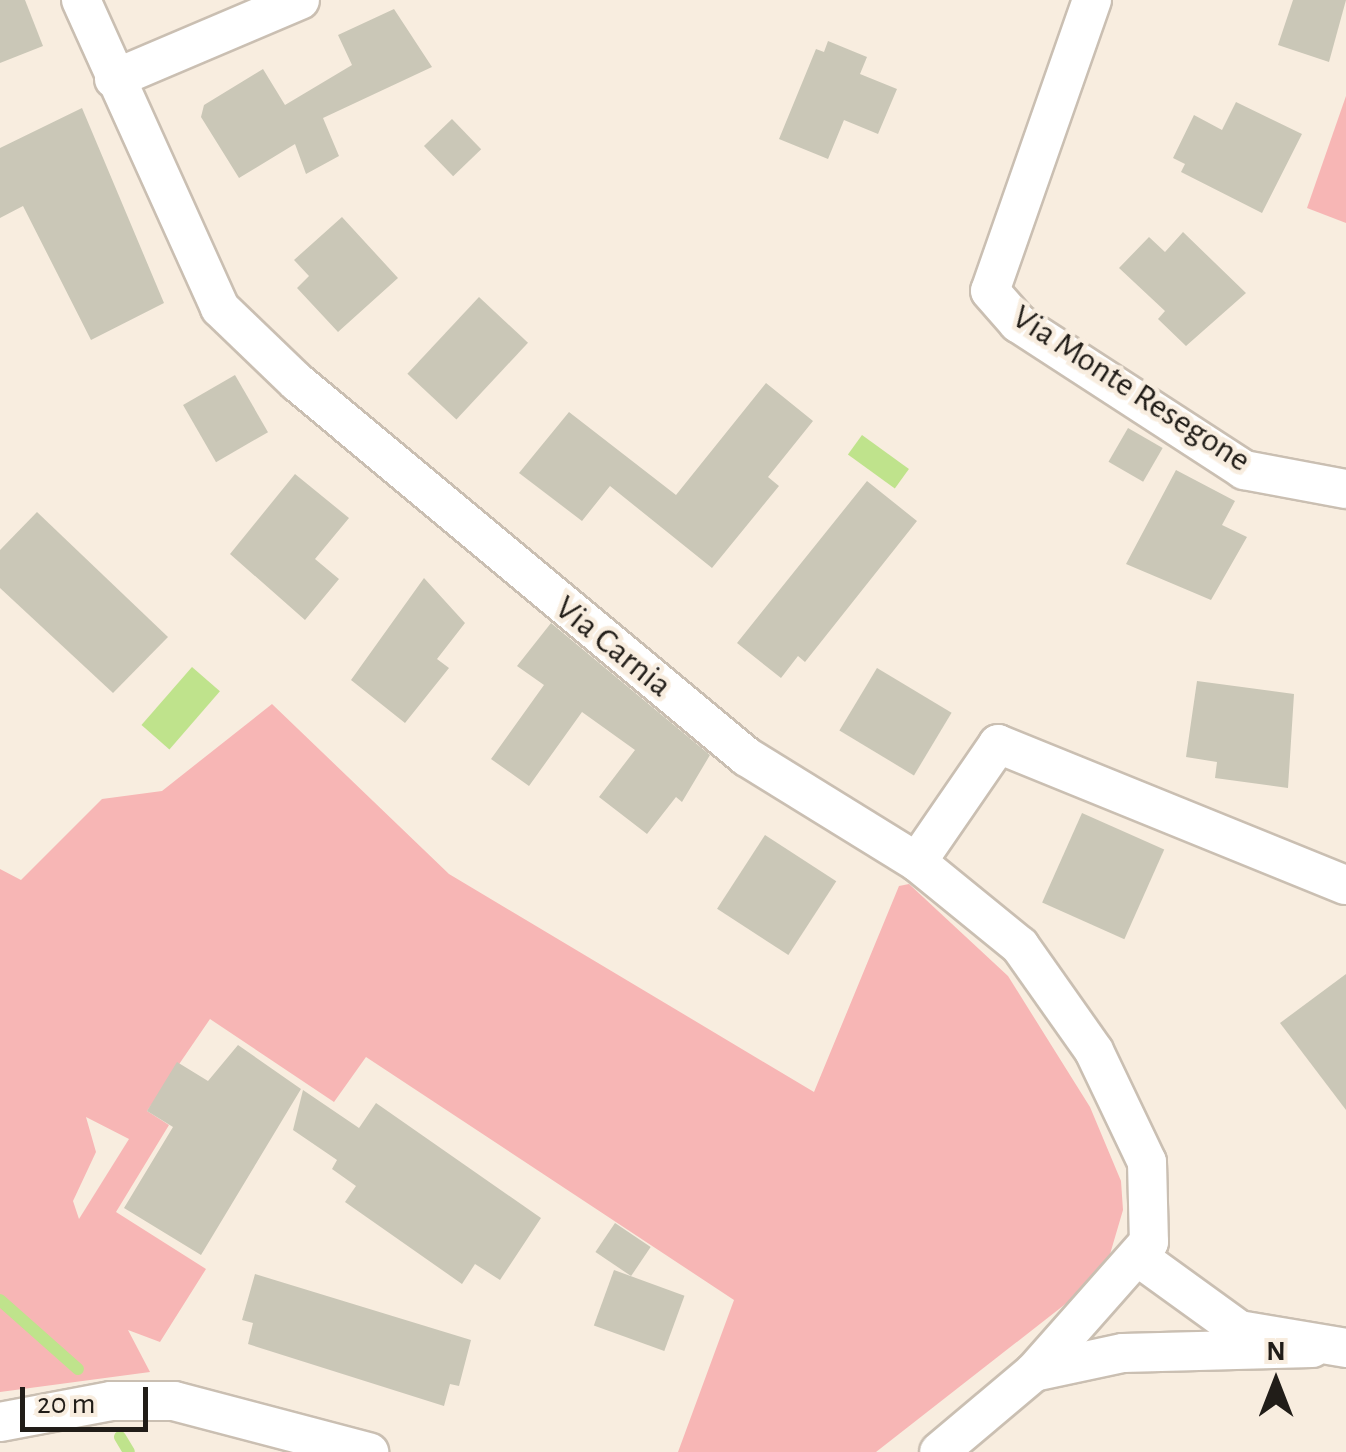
<!DOCTYPE html>
<style>
body{margin:0}
#map{position:relative;width:1346px;height:1452px;overflow:hidden;background:#f8eddf;font-family:"Alegreya Sans",sans-serif}
div>[style]{position:absolute}
.green>*{inset:0;background:#f7b6b5}
.water>*{inset:0;background:#bfe38c;transform-origin:0 0}
.stream>*{height:12px;margin:-6px;padding:0 6px;transform-origin:6px;border-radius:6px;background:#bfe38c}
.building>*{inset:0;background:#cac7b7;transform-origin:0 0}
.roads{filter:drop-shadow(2px 0 #cabfb2) drop-shadow(-2px 0 #cabfb2) drop-shadow(0 2px #cabfb2) drop-shadow(0 -2px #cabfb2)}
.street>*{height:38px;margin:-19px;padding:0 19px;transform-origin:19px;border-radius:19px;background:#fff}
span{translate:-50% -50%;white-space:nowrap;text-align:center;line-height:1.15;-webkit-text-stroke:9px #f8eddf;paint-order:stroke}
.street-label{font-size:35px;color:#211d18}
.north{position:absolute;left:1226px;top:1332px;width:100px;height:100px;-webkit-text-stroke:8px #f8eddf;paint-order:stroke;rotate:0deg;font-size:28px;font-weight:700;line-height:40px;text-align:center;color:#211d18}
.north::after{content:'';display:block;margin:auto;width:35px;height:45px;background:#211d18;clip-path:polygon(50% 0,100% 100%,50% 72%,0 100%)}
.scale{position:absolute;left:20px;top:1387px;width:128px;height:45px;box-sizing:border-box;border:5px solid #211d18;border-top:0;padding-left:12px;font-size:30px;line-height:35px;white-space:nowrap;color:#211d18;-webkit-text-stroke:8px #f8eddf;paint-order:stroke}
</style>
<div id="map">
<div class="green">
<div style="clip-path:polygon(1346px 96px,1346px 223px,1307px 208px)"></div>
<div style="clip-path:polygon(evenodd,272px 704px,449px 874px,814px 1092px,899px 886px,909px 884px,1008px 976px,1090px 1107px,1121px 1181px,1123px 1210px,1108px 1261px,1068px 1302px,876px 1452px,678px 1452px,734px 1300px,366px 1057px,334px 1102px,210px 1019px,147px 1111px,169px 1125px,116px 1212px,206px 1269px,160px 1342px,128px 1330px,150px 1372px,0 1392px,0 869px,21px 880px,102px 799px,162px 791px,272px 704px,86px 1117px,129px 1139px,79px 1219px,73px 1201px,96px 1152px,86px 1117px)"></div>
</div>
<div class="water">
<div style="left:862px;top:435px;width:58px;height:24px;rotate:36deg"></div>
<div style="left:192px;top:667px;width:37px;height:77px;rotate:41deg"></div>
</div>
<div class="stream">
<div style="left:0;top:1300px;width:104px;rotate:41.5deg"></div>
<div style="left:120px;top:1437px;width:17px;rotate:59deg"></div>
</div>
<div class="building">
<div style="clip-path:polygon(0 0,25px 0,43px 46px,0 63px)"></div>
<div style="clip-path:polygon(1293px 0,1346px 0,1329px 62px,1278px 45px)"></div>
<div style="clip-path:polygon(394px 9px,432px 67px,323px 118px,339px 156px,306px 174px,295px 144px,239px 178px,201px 117px,204px 105px,263px 69px,285px 105px,352px 65px,338px 35px)"></div>
<div style="clip-path:polygon(828px 41px,867px 57px,860px 74px,897px 89px,878px 134px,844px 120px,828px 159px,779px 139px,816px 49px,824px 52px)"></div>
<div style="clip-path:polygon(1236px 102px,1302px 134px,1262px 213px,1181px 172px,1185px 164px,1173px 158px,1194px 115px,1222px 130px)"></div>
<div style="clip-path:polygon(82px 108px,164px 303px,91px 340px,23px 206px,0 218px,0 148px)"></div>
<div style="left:452px;top:119px;width:42px;height:39px;rotate:46deg"></div>
<div style="clip-path:polygon(342px 217px,398px 278px,338px 332px,297px 288px,309px 276px,294px 260px)"></div>
<div style="clip-path:polygon(1183px 232px,1246px 293px,1186px 346px,1158px 319px,1165px 311px,1119px 268px,1149px 237px,1165px 252px)"></div>
<div style="left:479px;top:297px;width:67px;height:105px;rotate:43deg"></div>
<div style="left:235px;top:375px;width:66px;height:60px;rotate:60deg"></div>
<div style="clip-path:polygon(766px 383px,813px 421px,768px 477px,779px 486px,712px 568px,610px 486px,582px 521px,519px 473px,569px 412px,676px 495px)"></div>
<div style="left:1128px;top:428px;width:40px;height:39px;rotate:30deg"></div>
<div style="clip-path:polygon(1176px 470px,1235px 501px,1222px 525px,1247px 537px,1211px 600px,1126px 564px)"></div>
<div style="clip-path:polygon(295px 474px,349px 518px,315px 559px,339px 579px,305px 620px,230px 554px)"></div>
<div style="clip-path:polygon(867px 481px,917px 521px,805px 662px,798px 656px,781px 678px,737px 643px)"></div>
<div style="clip-path:polygon(37px 512px,168px 637px,113px 693px,0 588px,0 550px)"></div>
<div style="clip-path:polygon(424px 578px,465px 623px,437px 659px,449px 668px,405px 723px,351px 680px)"></div>
<div style="clip-path:polygon(551px 623px,710px 755px,682px 802px,676px 797px,647px 834px,599px 797px,635px 750px,582px 712px,529px 786px,491px 759px,544px 685px,517px 666px)"></div>
<div style="left:877px;top:668px;width:87px;height:73px;rotate:31deg"></div>
<div style="clip-path:polygon(1197px 681px,1294px 694px,1288px 788px,1215px 778px,1217px 762px,1186px 757px)"></div>
<div style="left:1082px;top:813px;width:90px;height:98px;rotate:24deg"></div>
<div style="left:765px;top:835px;width:85px;height:88px;rotate:33deg"></div>
<div style="clip-path:polygon(1346px 974px,1346px 1110px,1280px 1023px)"></div>
<div style="clip-path:polygon(238px 1045px,301px 1089px,201px 1255px,124px 1208px,173px 1127px,147px 1111px,177px 1062px,208px 1081px)"></div>
<div style="clip-path:polygon(303px 1090px,359px 1128px,376px 1103px,541px 1218px,500px 1280px,475px 1264px,462px 1284px,345px 1202px,356px 1186px,332px 1169px,337px 1160px,293px 1130px)"></div>
<div style="left:615px;top:1223px;width:43px;height:35px;rotate:34deg"></div>
<div style="left:614px;top:1270px;width:75px;height:59px;rotate:20deg"></div>
<div style="clip-path:polygon(255px 1274px,471px 1340px,459px 1386px,450px 1384px,444px 1406px,248px 1344px,253px 1323px,242px 1320px)"></div>
</div>
<div class="roads">
<div class="street">
<div style="left:81px;top:0;width:338px;rotate:65.7deg"></div>
<div style="left:220px;top:308px;width:107px;rotate:43.9deg"></div>
<div style="left:297px;top:382px;width:586px;rotate:39.81deg"></div>
<div style="left:747px;top:757px;width:200px;rotate:31.7deg"></div>
<div style="left:917px;top:862px;width:133px;rotate:39.2deg"></div>
<div style="left:1020px;top:946px;width:128px;rotate:54.8deg"></div>
<div style="left:1094px;top:1051px;width:123px;rotate:64.5deg"></div>
<div style="left:1147px;top:1162px;width:80px;rotate:88.6deg"></div>
<div style="left:1149px;top:1242px;width:174px;rotate:131.5deg"></div>
<div style="left:1034px;top:1372px;width:124px;rotate:139.9deg"></div>
<div style="left:1092px;top:0;width:308px;rotate:109.3deg"></div>
<div style="left:990px;top:291px;width:43px;rotate:48.8deg"></div>
<div style="left:1018px;top:323px;width:270px;rotate:33deg"></div>
<div style="left:1244px;top:470px;width:104px;rotate:10.6deg"></div>
<div style="left:114px;top:79px;width:202px;rotate:-23deg"></div>
<div style="left:917px;top:862px;width:143px;rotate:-55.5deg"></div>
<div style="left:998px;top:744px;width:375px;rotate:22.1deg"></div>
<div style="left:1141px;top:1259px;width:121px;rotate:35.9deg"></div>
<div style="left:1239px;top:1330px;width:109px;rotate:9.5deg"></div>
<div style="left:1034px;top:1372px;width:91px;rotate:-12.1deg"></div>
<div style="left:1123px;top:1353px;width:189px;rotate:-1.5deg"></div>
<div style="left:0;top:1422px;width:113px;rotate:-10.7deg"></div>
<div style="left:111px;top:1401px;width:63px"></div>
<div style="left:174px;top:1401px;width:202px;rotate:14.7deg"></div>
</div>
</div>
<div class="street-label">
<span style="left:1131px;top:389px;rotate:33deg">Via Monte Resegone</span>
<span style="left:613px;top:647px;rotate:39deg">Via Carnia</span>
</div>
<div class="north">N</div>
<div class="scale">20 m</div>
</div>
